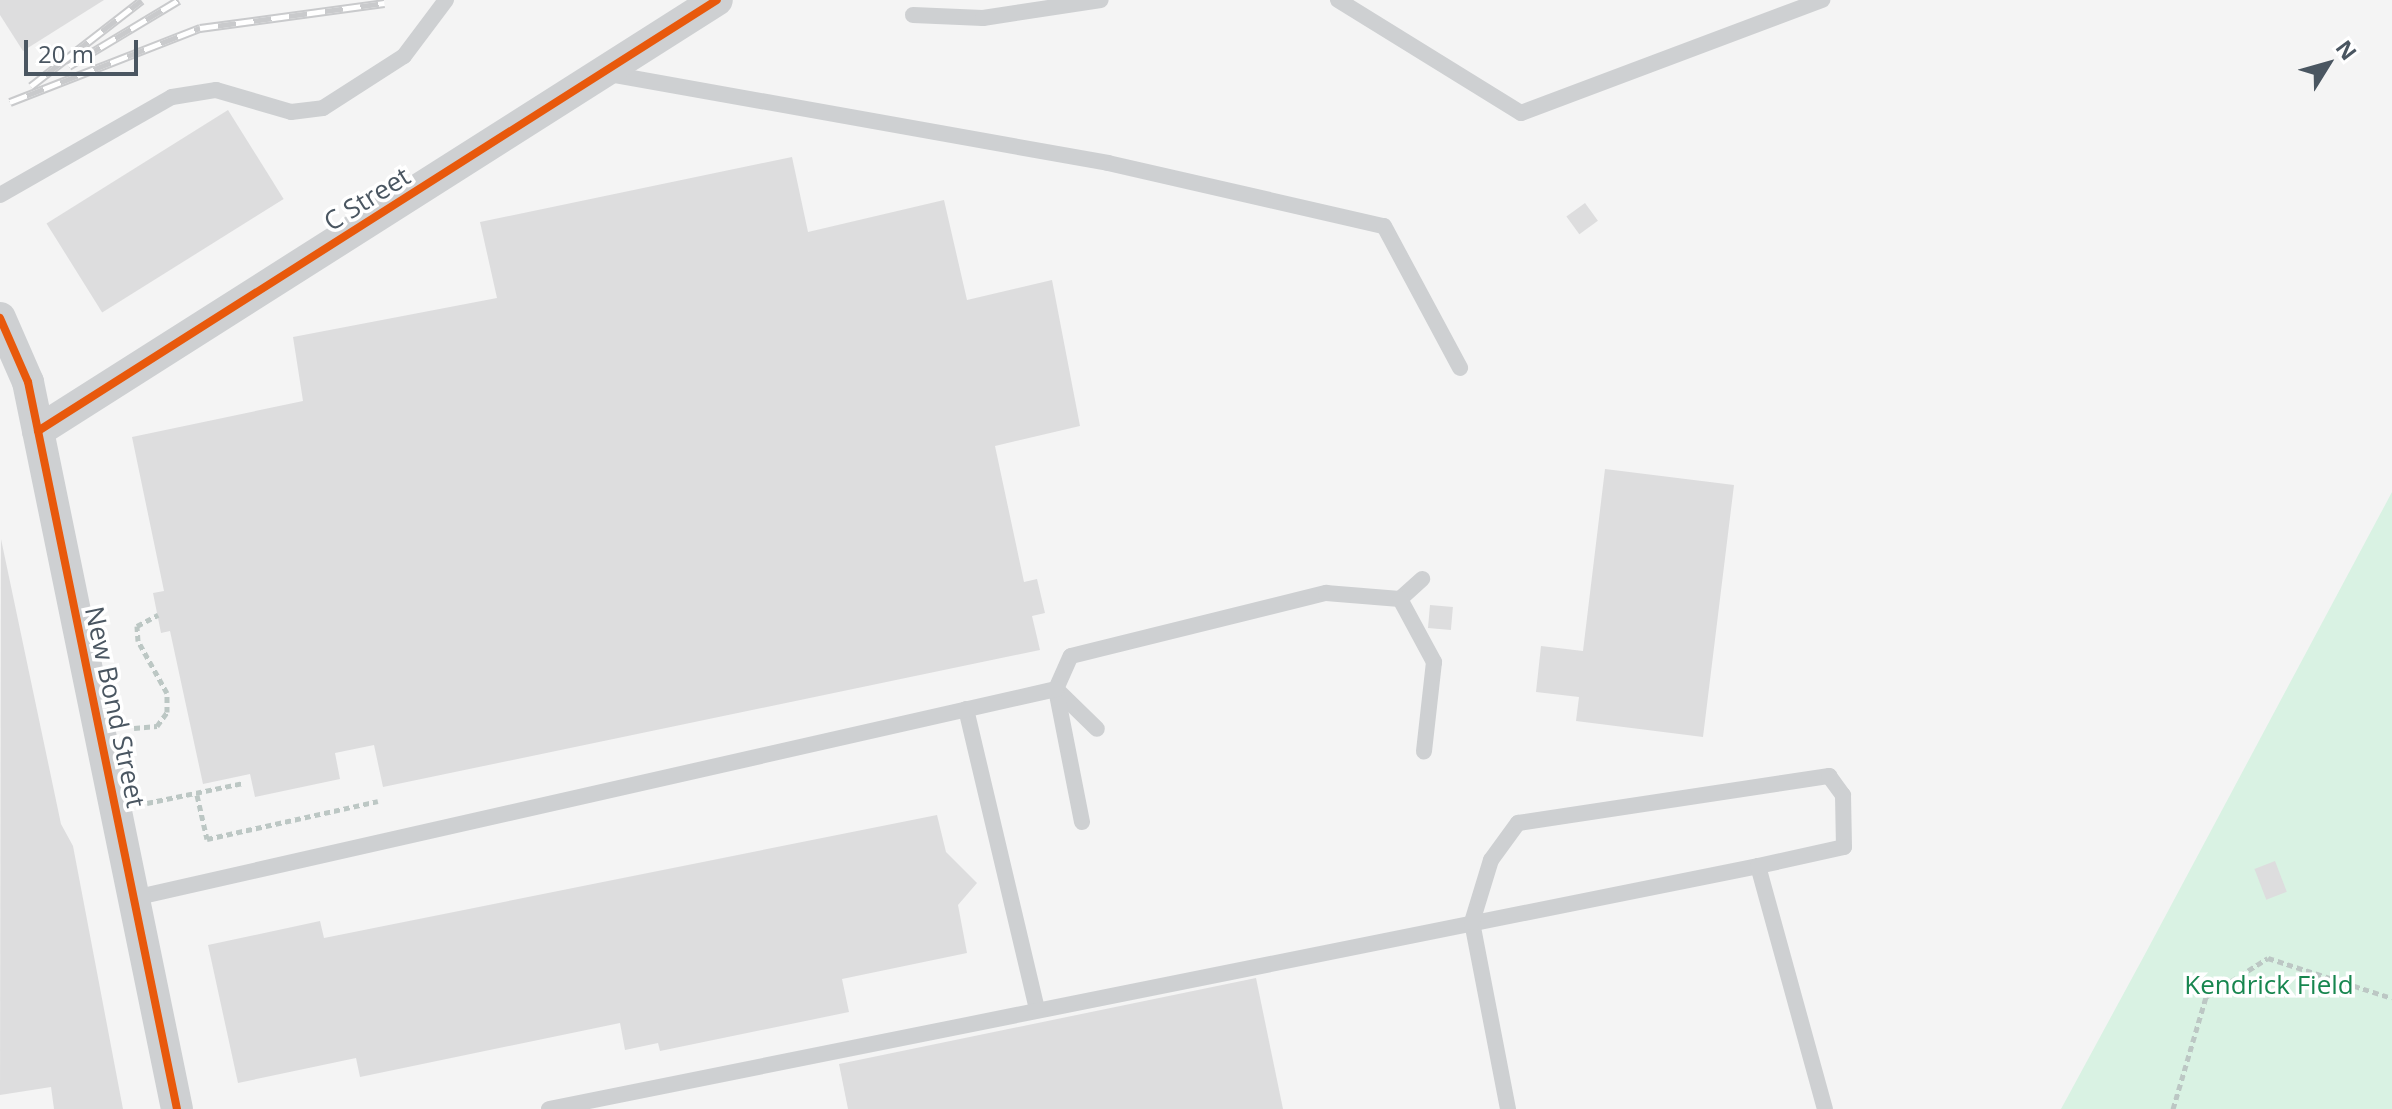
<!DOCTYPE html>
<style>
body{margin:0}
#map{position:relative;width:2392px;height:1109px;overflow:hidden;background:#f4f4f4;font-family:"Open Sans",sans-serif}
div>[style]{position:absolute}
.green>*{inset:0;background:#d9f2e3}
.building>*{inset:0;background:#ddddde;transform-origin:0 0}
.path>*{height:5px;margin-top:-2.5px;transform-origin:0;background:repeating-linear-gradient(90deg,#bcc7c4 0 6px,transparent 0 10px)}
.service>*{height:16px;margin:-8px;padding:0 8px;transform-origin:8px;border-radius:8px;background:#ced0d2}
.minor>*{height:32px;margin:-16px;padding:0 16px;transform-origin:16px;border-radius:16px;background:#ced0d2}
.rail>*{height:9px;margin-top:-4.5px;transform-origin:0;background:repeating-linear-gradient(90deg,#fff 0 18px,#c9cacc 0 36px);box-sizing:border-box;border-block:2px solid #c9cacc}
.cycleway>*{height:8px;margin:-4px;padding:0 4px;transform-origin:4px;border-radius:4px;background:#e8590c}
span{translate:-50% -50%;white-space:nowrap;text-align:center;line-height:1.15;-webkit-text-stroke:7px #fff;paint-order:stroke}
.street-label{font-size:26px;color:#4a5661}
.park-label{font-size:26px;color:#17864f}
.north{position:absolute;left:2288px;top:24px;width:80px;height:80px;-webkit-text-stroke:6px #fff;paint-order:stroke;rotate:53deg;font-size:22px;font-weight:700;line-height:32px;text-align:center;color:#4a5661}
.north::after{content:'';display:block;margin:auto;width:28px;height:36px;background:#4a5661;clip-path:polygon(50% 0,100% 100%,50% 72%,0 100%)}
.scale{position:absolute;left:24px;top:40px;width:114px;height:36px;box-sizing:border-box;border:4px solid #4a5661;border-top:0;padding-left:10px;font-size:24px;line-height:28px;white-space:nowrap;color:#4a5661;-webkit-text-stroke:6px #fff;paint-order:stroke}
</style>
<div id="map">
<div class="green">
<div style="clip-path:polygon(2392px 492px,2392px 1109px,2061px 1109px,2144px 956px)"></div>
</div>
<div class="building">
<div style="clip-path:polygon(0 0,104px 0,23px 51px,0 15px)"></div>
<div style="left:228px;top:110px;width:105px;height:214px;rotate:58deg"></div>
<div style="clip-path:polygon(792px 157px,808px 232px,944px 200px,967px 300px,1052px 280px,1080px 426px,995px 446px,1024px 582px,1037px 579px,1045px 613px,1032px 616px,1040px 650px,383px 787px,374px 745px,335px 753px,340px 779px,255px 797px,250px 774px,203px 784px,170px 631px,161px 633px,153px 593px,164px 591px,132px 437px,303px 401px,293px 337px,497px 298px,480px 222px)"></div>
<div style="left:1585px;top:203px;width:22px;height:23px;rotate:54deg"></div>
<div style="clip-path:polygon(1605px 469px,1734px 485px,1703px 737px,1576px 721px,1579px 697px,1536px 692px,1541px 646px,1583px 651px)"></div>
<div style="clip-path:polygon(1px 539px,61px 824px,73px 846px,123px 1109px,54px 1109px,51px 1087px,0 1095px)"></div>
<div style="left:1430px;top:605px;width:23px;height:23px;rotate:5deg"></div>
<div style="clip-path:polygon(937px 815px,946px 852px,977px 883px,958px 905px,967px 953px,842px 979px,849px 1012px,660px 1051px,658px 1043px,625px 1050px,620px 1023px,360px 1077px,356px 1058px,238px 1083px,208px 945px,320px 921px,324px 938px)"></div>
<div style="left:2275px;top:861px;width:33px;height:22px;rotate:69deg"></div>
<div style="clip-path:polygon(1256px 978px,1283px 1109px,848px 1109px,839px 1064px)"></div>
</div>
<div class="path">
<div style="left:134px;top:728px;width:23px;rotate:-5deg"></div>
<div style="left:157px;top:726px;width:17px;rotate:-54deg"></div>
<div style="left:167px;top:712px;width:19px;rotate:-90deg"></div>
<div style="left:167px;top:693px;width:60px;rotate:-119.1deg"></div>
<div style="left:138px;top:641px;width:15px;rotate:-94deg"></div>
<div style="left:137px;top:626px;width:24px;rotate:-28deg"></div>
<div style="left:197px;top:795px;width:45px;rotate:77.2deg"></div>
<div style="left:207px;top:839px;width:175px;rotate:-12.5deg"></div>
<div style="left:147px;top:803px;width:99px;rotate:-11.7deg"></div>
<div style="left:2173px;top:1109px;width:117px;rotate:-73.6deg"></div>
<div style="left:2206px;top:997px;width:73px;rotate:-32.2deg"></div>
<div style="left:2268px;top:958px;width:130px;rotate:17.9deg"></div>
</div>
<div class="service">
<div style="left:1338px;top:0;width:215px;rotate:31.7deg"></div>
<div style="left:1521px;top:113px;width:322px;rotate:-20.6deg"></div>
<div style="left:913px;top:15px;width:70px;rotate:2.5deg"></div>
<div style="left:983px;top:18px;width:119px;rotate:-8.7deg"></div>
<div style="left:604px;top:73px;width:512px;rotate:10.12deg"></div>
<div style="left:1108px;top:163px;width:283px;rotate:12.9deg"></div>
<div style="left:1384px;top:226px;width:161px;rotate:61.8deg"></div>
<div style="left:0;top:195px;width:198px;rotate:-29.7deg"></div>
<div style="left:172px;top:97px;width:45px;rotate:-9deg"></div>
<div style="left:216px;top:90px;width:78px;rotate:16.3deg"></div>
<div style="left:291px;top:112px;width:32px;rotate:-7deg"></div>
<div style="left:323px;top:108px;width:96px;rotate:-32.7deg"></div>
<div style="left:404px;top:56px;width:70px;rotate:-53.1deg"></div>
<div style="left:1400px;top:599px;width:30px;rotate:-42deg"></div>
<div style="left:1056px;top:689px;width:57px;rotate:44.3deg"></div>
<div style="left:966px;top:709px;width:309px;rotate:76.7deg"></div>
<div style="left:1082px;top:822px;width:136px;rotate:-101.1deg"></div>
<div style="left:1056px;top:689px;width:36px;rotate:-66deg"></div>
<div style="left:1071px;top:656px;width:263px;rotate:-13.9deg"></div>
<div style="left:1326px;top:593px;width:74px;rotate:4.6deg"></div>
<div style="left:1400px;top:599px;width:72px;rotate:61.6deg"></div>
<div style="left:1434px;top:662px;width:90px;rotate:96.4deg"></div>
<div style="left:134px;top:898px;width:945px;rotate:-12.77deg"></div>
<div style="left:549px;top:1109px;width:1233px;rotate:-11.36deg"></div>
<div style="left:1758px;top:866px;width:252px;rotate:74.6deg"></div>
<div style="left:1508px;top:1109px;width:190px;rotate:-100.9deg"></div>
<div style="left:1472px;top:922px;width:65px;rotate:-73deg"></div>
<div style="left:1491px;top:860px;width:46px;rotate:-53.9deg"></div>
<div style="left:1518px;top:823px;width:315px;rotate:-8.6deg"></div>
<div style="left:1829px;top:776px;width:24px;rotate:54deg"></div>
<div style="left:1843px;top:795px;width:52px;rotate:88.9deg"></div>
<div style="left:1844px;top:847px;width:88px;rotate:167.5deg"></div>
</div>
<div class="minor">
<div style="left:0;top:318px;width:70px;rotate:66.4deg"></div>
<div style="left:28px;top:382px;width:742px;rotate:78.42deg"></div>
<div style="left:38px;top:431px;width:804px;rotate:-32.41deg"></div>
</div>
<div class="rail">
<div style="left:69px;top:66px;width:128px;rotate:-31deg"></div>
<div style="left:31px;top:86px;width:140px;rotate:-37.8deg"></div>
<div style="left:10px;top:102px;width:204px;rotate:-21.3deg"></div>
<div style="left:200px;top:28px;width:186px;rotate:-7.7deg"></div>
</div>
<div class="cycleway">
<div style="left:0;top:318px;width:70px;rotate:66.4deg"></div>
<div style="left:28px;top:382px;width:742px;rotate:78.42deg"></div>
<div style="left:38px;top:431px;width:804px;rotate:-32.41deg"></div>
</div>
<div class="street-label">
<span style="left:367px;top:199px;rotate:-32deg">C Street</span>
<span style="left:115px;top:707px;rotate:78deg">New Bond Street</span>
</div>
<div class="park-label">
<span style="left:2269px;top:985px">Kendrick Field</span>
</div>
<div class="north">N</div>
<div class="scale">20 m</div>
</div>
